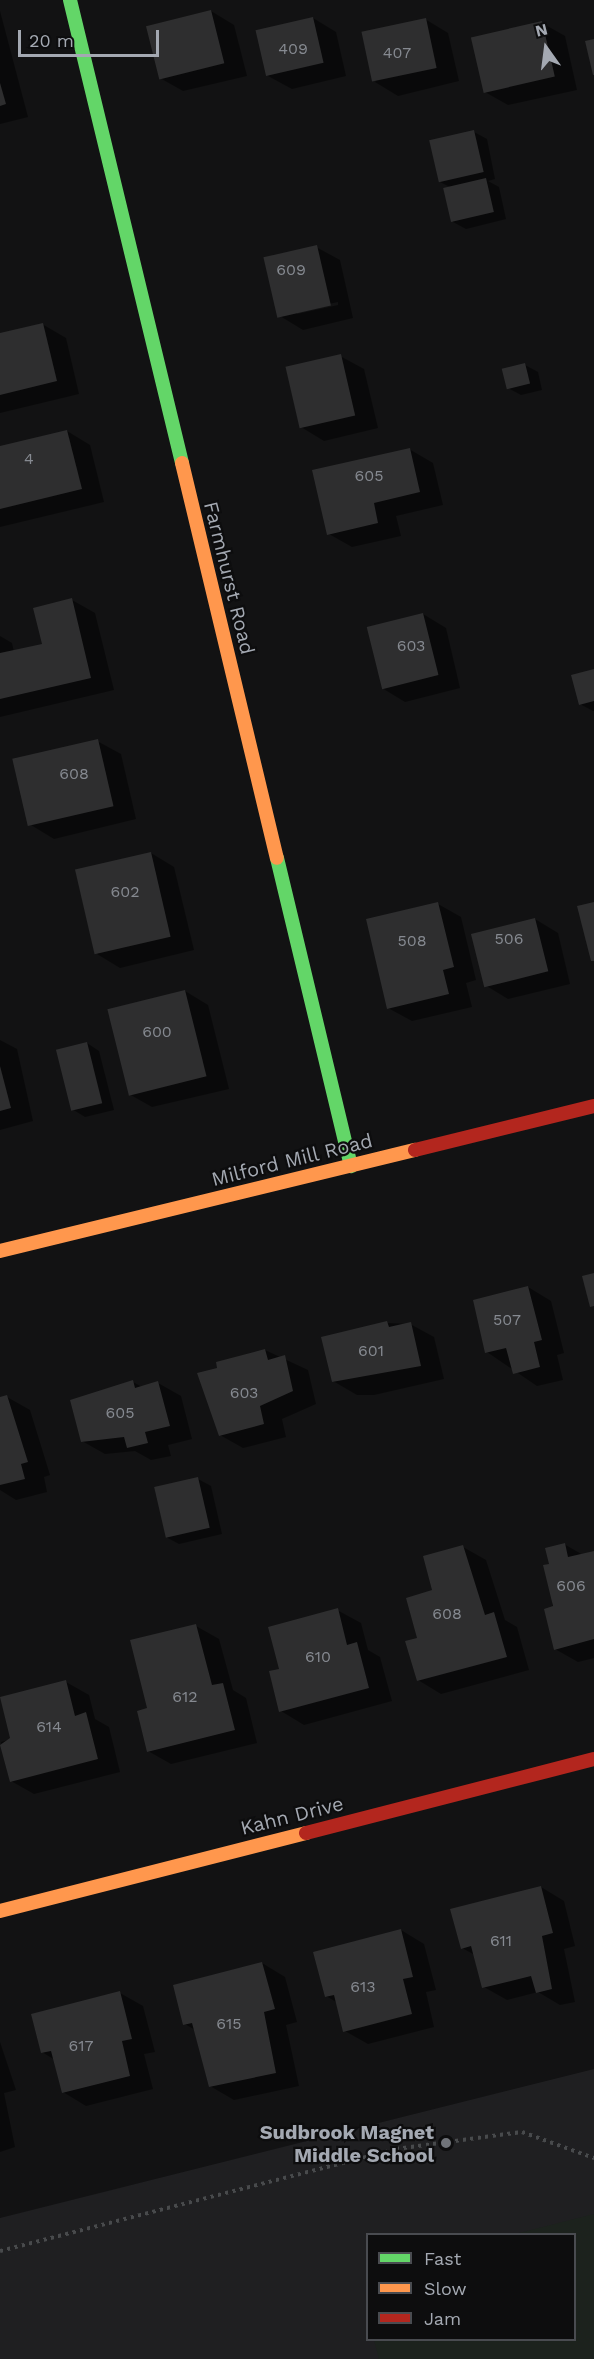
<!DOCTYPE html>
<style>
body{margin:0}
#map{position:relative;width:594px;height:2359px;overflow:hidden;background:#121213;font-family:"Work Sans",sans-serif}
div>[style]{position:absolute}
.built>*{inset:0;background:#1f1f21}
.green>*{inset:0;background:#1c221d}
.shadow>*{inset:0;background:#0007}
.building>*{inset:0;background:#2e2e2f;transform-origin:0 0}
.path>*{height:4px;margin-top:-2px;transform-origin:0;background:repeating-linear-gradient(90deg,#484a4c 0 3px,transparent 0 7.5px)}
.fast>*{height:14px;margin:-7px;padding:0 7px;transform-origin:7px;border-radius:7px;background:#63d668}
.slow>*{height:14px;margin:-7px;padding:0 7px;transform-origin:7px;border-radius:7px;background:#ff974d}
.jam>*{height:14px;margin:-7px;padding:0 7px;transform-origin:7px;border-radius:7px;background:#b3261e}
.dots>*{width:16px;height:16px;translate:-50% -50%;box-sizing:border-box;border:3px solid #0d0d0e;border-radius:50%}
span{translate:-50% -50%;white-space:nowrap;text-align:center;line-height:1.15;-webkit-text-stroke:4.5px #0d0d0e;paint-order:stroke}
.number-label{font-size:16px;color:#868a91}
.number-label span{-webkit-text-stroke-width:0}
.street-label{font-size:20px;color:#a4a9b2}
.poi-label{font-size:20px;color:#a4a9b2;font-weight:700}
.right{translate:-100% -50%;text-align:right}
.legend{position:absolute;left:366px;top:2233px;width:210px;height:108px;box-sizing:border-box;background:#0d0d0e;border:2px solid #494b50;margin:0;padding:8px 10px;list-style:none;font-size:18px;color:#a4a9b2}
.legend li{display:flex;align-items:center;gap:12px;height:30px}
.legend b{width:30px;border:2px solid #494b50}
.north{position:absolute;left:516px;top:18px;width:60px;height:60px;-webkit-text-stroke:4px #0d0d0e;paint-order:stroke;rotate:346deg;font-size:16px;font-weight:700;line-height:24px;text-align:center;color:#a4a9b2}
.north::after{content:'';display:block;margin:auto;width:21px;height:27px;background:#a4a9b2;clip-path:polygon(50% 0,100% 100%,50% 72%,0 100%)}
.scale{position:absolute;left:18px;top:30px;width:141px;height:27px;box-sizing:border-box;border:3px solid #a4a9b2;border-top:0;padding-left:8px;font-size:18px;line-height:21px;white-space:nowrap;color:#a4a9b2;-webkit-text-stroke:4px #0d0d0e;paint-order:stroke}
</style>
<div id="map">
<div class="built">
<div style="clip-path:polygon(evenodd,594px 2069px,594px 2359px,0 2359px,0 2218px,594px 2069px,368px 2234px,574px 2234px,574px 2340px,368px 2340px,368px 2234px)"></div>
</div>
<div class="green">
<div style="clip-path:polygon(594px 2214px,594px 2359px,379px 2359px,374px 2340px,574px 2340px,574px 2234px,515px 2234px)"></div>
</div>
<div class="shadow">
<div style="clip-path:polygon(0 11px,28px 117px,0 124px)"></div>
<div style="clip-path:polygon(211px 11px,234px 25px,247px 76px,183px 91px,160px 78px)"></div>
<div style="clip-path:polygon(313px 18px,336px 32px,346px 76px,292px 89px,268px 76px)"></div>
<div style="clip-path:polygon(425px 19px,448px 33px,459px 81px,398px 96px,375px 82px)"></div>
<div style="clip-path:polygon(542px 23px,565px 36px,577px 90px,508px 105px,485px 92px)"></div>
<div style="clip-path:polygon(474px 132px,487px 139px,495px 179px,488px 181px,499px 187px,506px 219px,466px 229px,453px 222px,452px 188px,440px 182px)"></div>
<div style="clip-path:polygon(evenodd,316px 247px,340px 260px,353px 318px,303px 330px,280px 316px,316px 247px,338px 302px,338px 305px,297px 314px,297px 311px,338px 302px)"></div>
<div style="clip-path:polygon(42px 324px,66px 338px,79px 394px,0 413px,0 334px)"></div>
<div style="clip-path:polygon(340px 356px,364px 369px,378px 428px,324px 441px,301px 427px)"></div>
<div style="clip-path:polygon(525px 365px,538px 372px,542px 390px,521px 395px,508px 388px)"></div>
<div style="clip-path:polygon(67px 431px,90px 445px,104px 502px,0 527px,0 447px)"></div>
<div style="clip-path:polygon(409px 449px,433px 463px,443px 505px,396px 516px,401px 536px,352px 547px,329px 534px)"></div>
<div style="clip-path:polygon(72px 600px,95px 613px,114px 690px,0 717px,0 636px,12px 643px,14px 652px,44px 645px)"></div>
<div style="clip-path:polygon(423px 614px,446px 628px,460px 688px,405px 702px,382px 688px)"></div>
<div style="clip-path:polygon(594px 670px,594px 711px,593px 711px,580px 704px)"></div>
<div style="clip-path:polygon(97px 741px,121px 754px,136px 819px,54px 839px,31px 825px)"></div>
<div style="clip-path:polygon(151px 853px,174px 867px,194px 950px,120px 968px,97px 954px)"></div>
<div style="clip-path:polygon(438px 904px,461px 917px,476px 980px,466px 983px,472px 1007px,412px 1021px,388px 1008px)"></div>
<div style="clip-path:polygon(535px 919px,558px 933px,570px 984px,508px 999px,485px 985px)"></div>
<div style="clip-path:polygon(185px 991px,208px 1005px,229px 1089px,152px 1107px,129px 1094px)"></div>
<div style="clip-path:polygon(0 1040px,17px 1049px,33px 1121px,0 1130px)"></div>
<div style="clip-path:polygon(87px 1043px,99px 1051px,114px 1110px,85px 1117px,72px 1109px)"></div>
<div style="clip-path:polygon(528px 1287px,551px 1301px,564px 1353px,557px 1355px,563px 1380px,537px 1386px,487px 1352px)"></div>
<div style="clip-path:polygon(387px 1323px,410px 1324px,434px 1337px,444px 1379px,374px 1395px,357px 1395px,333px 1381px)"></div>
<div style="clip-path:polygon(265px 1350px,308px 1370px,316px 1404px,282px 1419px,286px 1437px,243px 1448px,220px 1435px,219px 1369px)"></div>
<div style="clip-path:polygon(133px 1382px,142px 1387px,158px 1383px,181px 1396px,192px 1439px,168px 1445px,171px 1456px,151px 1460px,135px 1451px,105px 1454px,82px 1441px)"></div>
<div style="clip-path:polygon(7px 1397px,30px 1410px,50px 1475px,44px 1477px,47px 1492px,16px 1500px,0 1490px,0 1399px)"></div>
<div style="clip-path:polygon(198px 1479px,211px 1486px,222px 1534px,179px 1544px,166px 1537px)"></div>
<div style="clip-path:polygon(564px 1544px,583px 1555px,594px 1552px,594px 1658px,578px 1662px,555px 1649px,550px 1565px)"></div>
<div style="clip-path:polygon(463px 1547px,486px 1560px,505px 1620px,517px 1627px,529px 1670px,441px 1694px,418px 1680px,419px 1639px,434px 1591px)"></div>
<div style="clip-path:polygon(337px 1610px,361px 1623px,368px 1650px,380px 1657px,392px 1701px,304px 1725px,281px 1711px,281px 1670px)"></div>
<div style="clip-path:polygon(196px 1626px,219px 1639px,233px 1690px,246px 1698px,257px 1743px,171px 1764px,148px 1751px,148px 1709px)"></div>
<div style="clip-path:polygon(66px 1682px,89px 1695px,95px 1719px,109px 1727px,120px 1772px,34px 1794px,11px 1781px,1px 1742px,12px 1739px)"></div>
<div style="clip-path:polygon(541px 1887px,564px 1901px,575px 1946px,564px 1949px,575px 2002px,560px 2005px,538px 1992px,507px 2000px,484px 1987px,475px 1955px,462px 1948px)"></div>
<div style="clip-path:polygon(401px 1930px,424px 1944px,436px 1990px,426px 1992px,434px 2027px,368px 2044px,345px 2031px,338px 2003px,326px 1996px)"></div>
<div style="clip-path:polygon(262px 1963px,285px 1977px,297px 2022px,286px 2025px,299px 2086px,234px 2100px,210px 2086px,195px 2030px,185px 2024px)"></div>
<div style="clip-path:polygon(120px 1993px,143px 2006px,155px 2052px,144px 2054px,153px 2089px,86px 2106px,63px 2092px,55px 2060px,42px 2052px)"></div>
<div style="clip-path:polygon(0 2042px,16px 2090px,4px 2093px,15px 2147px,0 2152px)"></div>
</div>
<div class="building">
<div style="left:211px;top:10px;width:55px;height:67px;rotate:76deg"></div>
<div style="left:313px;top:17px;width:47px;height:59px;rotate:77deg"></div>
<div style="left:426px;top:18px;width:51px;height:66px;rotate:78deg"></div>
<div style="left:542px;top:21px;width:57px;height:73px;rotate:77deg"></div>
<div style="clip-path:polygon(594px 39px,594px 75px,593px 75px,585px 41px)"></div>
<div style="clip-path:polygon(0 83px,6px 104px,0 106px)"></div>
<div style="left:474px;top:130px;width:43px;height:46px;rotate:77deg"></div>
<div style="left:486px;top:178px;width:35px;height:44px;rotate:77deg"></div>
<div style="left:317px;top:245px;width:62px;height:55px;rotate:77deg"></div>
<div style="clip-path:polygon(43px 323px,57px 381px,0 395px,0 333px)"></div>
<div style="left:341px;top:354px;width:63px;height:57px;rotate:77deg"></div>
<div style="left:525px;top:363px;width:21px;height:24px;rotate:76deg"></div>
<div style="clip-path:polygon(67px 430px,82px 489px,0 509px,0 446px)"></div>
<div style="clip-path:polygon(410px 448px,420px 492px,374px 503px,378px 523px,327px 535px,312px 470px)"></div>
<div style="clip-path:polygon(72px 598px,91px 678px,0 699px,0 653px,42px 644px,33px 608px)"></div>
<div style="left:423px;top:613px;width:64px;height:58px;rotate:76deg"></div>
<div style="clip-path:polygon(594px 669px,594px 701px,579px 705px,571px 675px)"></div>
<div style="left:98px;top:739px;width:69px;height:88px;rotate:77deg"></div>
<div style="left:151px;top:852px;width:87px;height:78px;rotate:77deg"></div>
<div style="clip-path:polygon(438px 902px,454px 967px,443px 970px,449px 994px,387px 1009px,366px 919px)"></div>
<div style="clip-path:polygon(594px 902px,594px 961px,591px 961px,577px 906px)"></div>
<div style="left:535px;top:918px;width:55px;height:66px;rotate:76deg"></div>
<div style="left:185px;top:990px;width:89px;height:80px;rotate:76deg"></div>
<div style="left:87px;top:1042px;width:63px;height:32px;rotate:76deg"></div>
<div style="clip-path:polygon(0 1066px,11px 1108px,0 1111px)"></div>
<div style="clip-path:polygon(594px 1273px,594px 1306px,590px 1307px,582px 1276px)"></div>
<div style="clip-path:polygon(528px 1286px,542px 1340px,534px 1342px,540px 1367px,513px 1374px,506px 1348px,485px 1353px,473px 1300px)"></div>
<div style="clip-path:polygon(387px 1321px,389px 1327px,411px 1322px,421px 1366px,332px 1382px,321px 1337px)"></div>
<div style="clip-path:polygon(265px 1349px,268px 1360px,285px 1355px,293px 1391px,260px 1406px,264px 1424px,219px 1436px,197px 1373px,217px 1368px,216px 1362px)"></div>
<div style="clip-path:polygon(133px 1380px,135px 1388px,158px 1381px,170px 1426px,145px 1432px,148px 1443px,127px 1448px,124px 1437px,81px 1442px,70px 1400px)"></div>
<div style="clip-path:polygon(7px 1395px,28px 1462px,21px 1464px,25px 1479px,0 1485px,0 1397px)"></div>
<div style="left:198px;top:1477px;width:52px;height:45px;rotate:77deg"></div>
<div style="clip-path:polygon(565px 1543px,568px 1557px,594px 1551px,594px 1639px,554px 1650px,544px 1609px,553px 1606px,543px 1565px,549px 1564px,545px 1548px)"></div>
<div style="clip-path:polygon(463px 1545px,485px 1615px,494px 1612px,507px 1657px,417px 1681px,405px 1641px,417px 1638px,406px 1598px,432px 1590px,423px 1556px)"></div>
<div style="clip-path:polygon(338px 1608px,347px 1645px,357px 1642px,369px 1688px,279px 1712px,269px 1671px,279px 1669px,268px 1627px)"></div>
<div style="clip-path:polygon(196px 1624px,212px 1685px,223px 1683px,235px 1730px,147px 1752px,137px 1711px,147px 1708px,130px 1640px)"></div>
<div style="clip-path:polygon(66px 1680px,75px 1716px,86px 1712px,98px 1759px,10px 1782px,0 1745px,10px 1738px,0 1697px)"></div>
<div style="clip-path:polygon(541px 1886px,553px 1933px,542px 1936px,552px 1989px,536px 1993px,531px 1976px,482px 1988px,471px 1946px,461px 1949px,450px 1909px)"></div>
<div style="clip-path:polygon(401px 1929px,413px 1977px,403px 1979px,412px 2014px,343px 2032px,334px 1995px,325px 1997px,313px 1952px)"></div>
<div style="clip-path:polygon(262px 1962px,275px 2009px,264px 2012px,276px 2073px,209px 2087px,192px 2023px,183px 2025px,173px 1985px)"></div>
<div style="clip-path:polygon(120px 1991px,132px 2039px,122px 2041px,130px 2076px,62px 2093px,51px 2051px,41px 2053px,31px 2014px)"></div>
</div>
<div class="path">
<div style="left:0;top:2251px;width:409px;rotate:-14.4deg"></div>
<div style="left:396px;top:2149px;width:127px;rotate:-7.7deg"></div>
<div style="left:522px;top:2132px;width:77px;rotate:19.9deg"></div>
</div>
<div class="fast">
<div style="left:70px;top:0;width:476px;rotate:76.4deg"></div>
<div style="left:277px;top:858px;width:317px;rotate:76.5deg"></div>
</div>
<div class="slow">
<div style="left:182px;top:463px;width:406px;rotate:76.5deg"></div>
<div style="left:0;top:1251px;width:427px;rotate:-13.7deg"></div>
<div style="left:0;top:1911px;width:316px;rotate:-14.3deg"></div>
</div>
<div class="jam">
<div style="left:415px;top:1150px;width:184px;rotate:-13.8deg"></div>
<div style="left:306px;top:1833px;width:297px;rotate:-14.4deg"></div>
</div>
<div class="dots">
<div style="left:446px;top:2143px;background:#71747a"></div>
</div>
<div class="number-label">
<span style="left:293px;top:49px">409</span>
<span style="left:397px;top:53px">407</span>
<span style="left:291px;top:270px">609</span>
<span style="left:29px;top:459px">4</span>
<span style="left:369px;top:476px">605</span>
<span style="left:411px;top:646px">603</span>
<span style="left:74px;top:774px">608</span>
<span style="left:125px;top:892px">602</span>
<span style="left:509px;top:939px">506</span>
<span style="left:412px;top:941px">508</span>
<span style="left:157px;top:1032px">600</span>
<span style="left:507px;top:1320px">507</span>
<span style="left:371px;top:1351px">601</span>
<span style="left:244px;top:1393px">603</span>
<span style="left:120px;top:1413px">605</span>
<span style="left:571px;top:1586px">606</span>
<span style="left:447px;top:1614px">608</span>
<span style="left:318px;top:1657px">610</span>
<span style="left:185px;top:1697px">612</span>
<span style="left:49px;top:1727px">614</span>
<span style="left:501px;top:1941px">611</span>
<span style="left:363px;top:1987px">613</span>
<span style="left:229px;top:2024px">615</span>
<span style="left:81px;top:2046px">617</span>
</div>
<div class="street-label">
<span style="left:229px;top:578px;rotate:76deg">Farmhurst Road</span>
<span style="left:292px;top:1160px;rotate:-14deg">Milford Mill Road</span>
<span style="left:292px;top:1816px;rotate:-14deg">Kahn Drive</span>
</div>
<div class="poi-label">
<span class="right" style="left:434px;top:2144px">Sudbrook Magnet<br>Middle School</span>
</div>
<ul class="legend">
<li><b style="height:8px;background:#63d668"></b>Fast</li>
<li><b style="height:8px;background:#ff974d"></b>Slow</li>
<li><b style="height:8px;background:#b3261e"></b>Jam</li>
</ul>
<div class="north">N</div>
<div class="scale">20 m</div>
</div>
